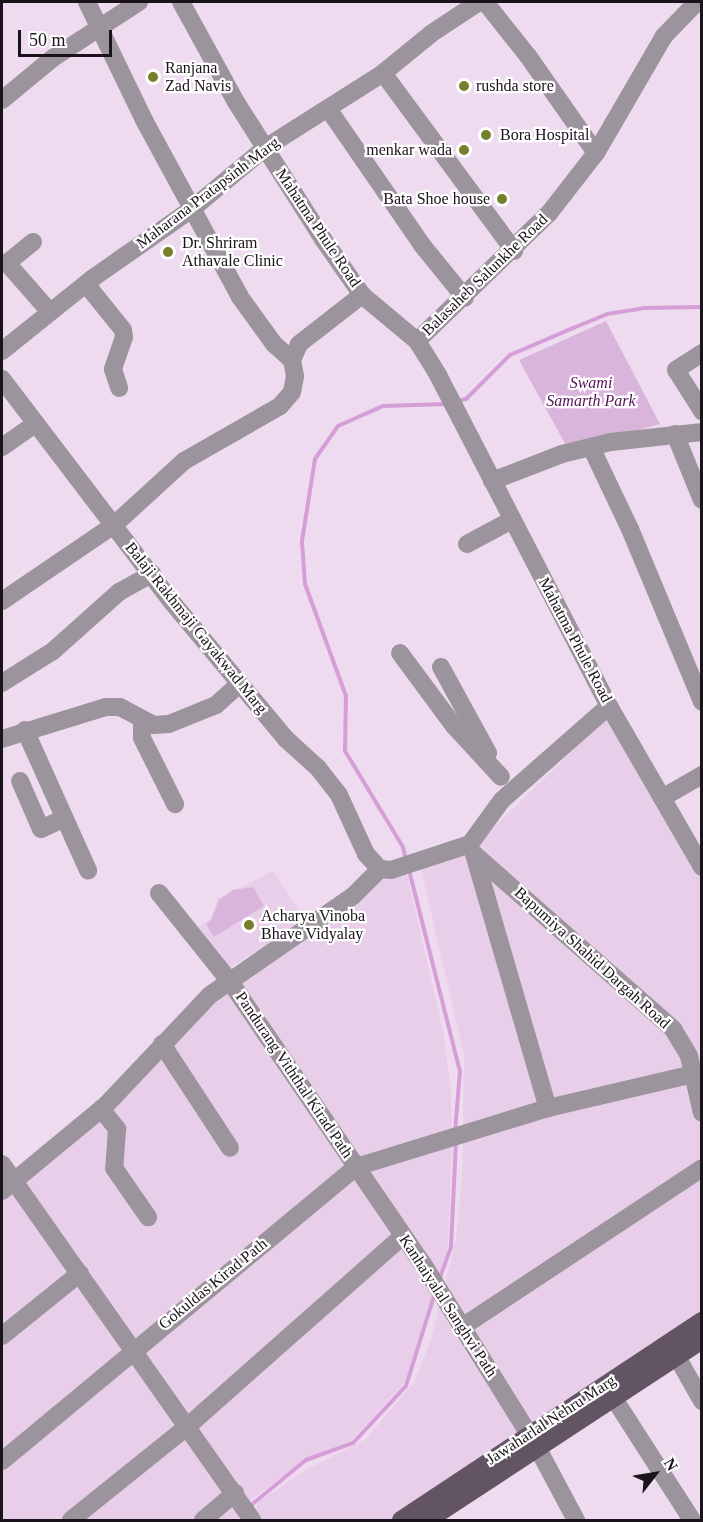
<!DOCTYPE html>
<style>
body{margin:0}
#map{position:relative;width:703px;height:1522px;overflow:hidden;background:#efdbef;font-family:Georgia,serif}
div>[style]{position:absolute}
.built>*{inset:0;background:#e8cee8}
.green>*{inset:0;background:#dab5db}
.stream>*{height:4px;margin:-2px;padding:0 2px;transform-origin:2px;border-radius:2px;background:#d69ed8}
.minor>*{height:18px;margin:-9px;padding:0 9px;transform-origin:9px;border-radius:9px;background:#9c949c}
.major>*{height:18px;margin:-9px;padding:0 9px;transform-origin:9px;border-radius:9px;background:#625463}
.dots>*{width:16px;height:16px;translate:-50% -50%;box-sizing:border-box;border:3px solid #fff;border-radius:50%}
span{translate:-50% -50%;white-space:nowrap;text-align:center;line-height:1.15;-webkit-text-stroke:4.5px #fff;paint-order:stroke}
.poi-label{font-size:16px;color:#1a131a}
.left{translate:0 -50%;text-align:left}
.right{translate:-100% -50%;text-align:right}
.street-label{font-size:16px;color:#1a131a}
.park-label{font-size:16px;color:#551359;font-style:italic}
.frame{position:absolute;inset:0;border:3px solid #1a131a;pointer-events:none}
.north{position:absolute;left:625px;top:1444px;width:60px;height:60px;-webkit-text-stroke:4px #fff;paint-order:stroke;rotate:59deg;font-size:16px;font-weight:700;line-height:24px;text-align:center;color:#1a131a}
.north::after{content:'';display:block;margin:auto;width:21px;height:27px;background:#1a131a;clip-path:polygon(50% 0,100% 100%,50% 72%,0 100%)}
.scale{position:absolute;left:18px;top:30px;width:94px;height:27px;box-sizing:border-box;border:3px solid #1a131a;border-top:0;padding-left:8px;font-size:18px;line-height:21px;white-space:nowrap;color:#1a131a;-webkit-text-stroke:4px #fff;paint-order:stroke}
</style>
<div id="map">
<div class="built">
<div style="clip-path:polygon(610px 714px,701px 879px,701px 1317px,394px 1520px,250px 1520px,260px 1501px,304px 1471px,366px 1439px,415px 1381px,432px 1336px,456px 1240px,462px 1180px,464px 1055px,420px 865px,470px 851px)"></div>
<div style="clip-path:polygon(273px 871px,305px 920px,221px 973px,193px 930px,211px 919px,218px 899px)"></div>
<div style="clip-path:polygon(406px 871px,443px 1031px,451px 1090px,452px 1142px,448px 1246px,406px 1381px,352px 1440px,307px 1458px,251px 1500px,238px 1520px,2px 1520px,2px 1199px,179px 1033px,239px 984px,382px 873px)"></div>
</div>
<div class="green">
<div style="clip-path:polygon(606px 321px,660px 424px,568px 449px,519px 360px)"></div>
<div style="clip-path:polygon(253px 887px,264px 906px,214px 937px,206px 924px,211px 920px,219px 900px,233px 890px)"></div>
</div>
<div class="stream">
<div style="left:457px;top:401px;width:9px;rotate:-13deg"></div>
<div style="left:466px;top:399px;width:62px;rotate:-45deg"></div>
<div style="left:510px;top:355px;width:69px;rotate:-23.2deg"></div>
<div style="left:573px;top:328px;width:37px;rotate:-22deg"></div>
<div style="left:607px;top:314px;width:36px;rotate:-9deg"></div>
<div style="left:643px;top:308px;width:59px;rotate:-1deg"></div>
<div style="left:406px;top:860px;width:13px;rotate:-103deg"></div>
<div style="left:403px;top:847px;width:112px;rotate:-121.1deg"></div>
<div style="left:345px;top:751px;width:55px;rotate:-89deg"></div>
<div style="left:346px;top:696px;width:119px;rotate:-110.1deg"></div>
<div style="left:305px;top:584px;width:43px;rotate:-94deg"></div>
<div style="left:302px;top:541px;width:83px;rotate:-81deg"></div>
<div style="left:315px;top:459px;width:40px;rotate:-55.1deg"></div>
<div style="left:338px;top:426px;width:49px;rotate:-24deg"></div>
<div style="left:383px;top:406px;width:64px;rotate:-1.8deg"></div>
<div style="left:409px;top:870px;width:207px;rotate:75.8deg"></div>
<div style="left:460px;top:1071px;width:61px;rotate:94.7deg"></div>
<div style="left:439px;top:1280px;width:35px;rotate:-70deg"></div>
<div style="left:451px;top:1247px;width:105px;rotate:-87.3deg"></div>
<div style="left:250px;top:1506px;width:72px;rotate:-39.4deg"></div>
<div style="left:306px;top:1460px;width:50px;rotate:-19.9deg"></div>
<div style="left:353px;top:1443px;width:78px;rotate:-47.1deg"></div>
<div style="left:406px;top:1386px;width:94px;rotate:-72.7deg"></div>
</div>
<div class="minor">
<div style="left:87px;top:2px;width:131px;rotate:64.2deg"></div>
<div style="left:144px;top:120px;width:201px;rotate:61.5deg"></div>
<div style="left:240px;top:297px;width:58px;rotate:54.1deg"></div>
<div style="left:274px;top:344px;width:24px;rotate:42deg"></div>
<div style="left:181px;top:2px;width:114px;rotate:61.2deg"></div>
<div style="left:236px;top:102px;width:162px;rotate:57.6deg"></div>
<div style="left:323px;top:239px;width:68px;rotate:55.1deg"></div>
<div style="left:362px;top:295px;width:72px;rotate:39.9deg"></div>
<div style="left:417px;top:341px;width:40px;rotate:58deg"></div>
<div style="left:438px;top:375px;width:373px;rotate:62.7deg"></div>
<div style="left:609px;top:706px;width:186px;rotate:60deg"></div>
<div style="left:485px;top:2px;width:69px;rotate:51.5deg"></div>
<div style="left:528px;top:56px;width:118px;rotate:55deg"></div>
<div style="left:383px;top:73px;width:221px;rotate:53.6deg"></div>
<div style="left:2px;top:100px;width:66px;rotate:-39.5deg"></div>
<div style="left:53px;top:58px;width:103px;rotate:-33.1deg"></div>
<div style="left:329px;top:110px;width:164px;rotate:55.4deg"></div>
<div style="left:422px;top:245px;width:68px;rotate:50.9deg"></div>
<div style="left:33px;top:242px;width:33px;rotate:141deg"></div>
<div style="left:7px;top:263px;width:65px;rotate:48.7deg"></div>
<div style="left:86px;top:284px;width:59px;rotate:51.2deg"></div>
<div style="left:123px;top:330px;width:7px;rotate:82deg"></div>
<div style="left:124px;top:337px;width:34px;rotate:109deg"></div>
<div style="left:113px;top:369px;width:20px;rotate:72deg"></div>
<div style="left:417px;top:341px;width:185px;rotate:-44.1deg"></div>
<div style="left:550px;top:212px;width:75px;rotate:-52.1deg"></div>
<div style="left:596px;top:153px;width:135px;rotate:-59.8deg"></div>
<div style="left:664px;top:36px;width:47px;rotate:-45.9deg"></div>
<div style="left:2px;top:351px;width:117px;rotate:-38.7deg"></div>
<div style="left:93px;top:278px;width:122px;rotate:-35deg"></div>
<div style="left:193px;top:208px;width:94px;rotate:-39.8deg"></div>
<div style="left:265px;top:148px;width:140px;rotate:-32.4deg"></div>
<div style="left:383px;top:73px;width:63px;rotate:-39.2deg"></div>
<div style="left:432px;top:33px;width:56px;rotate:-33.4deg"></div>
<div style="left:702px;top:353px;width:31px;rotate:147deg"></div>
<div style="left:676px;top:370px;width:49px;rotate:57.6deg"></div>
<div style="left:2px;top:379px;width:279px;rotate:52.7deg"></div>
<div style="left:171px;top:601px;width:180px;rotate:50.2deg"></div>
<div style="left:286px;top:739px;width:43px;rotate:42.2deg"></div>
<div style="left:318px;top:768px;width:34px;rotate:52deg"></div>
<div style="left:339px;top:795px;width:65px;rotate:65.4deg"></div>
<div style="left:366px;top:854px;width:21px;rotate:47deg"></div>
<div style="left:380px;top:869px;width:11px;rotate:5deg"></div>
<div style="left:391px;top:870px;width:83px;rotate:-18.2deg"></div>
<div style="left:470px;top:844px;width:54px;rotate:-54deg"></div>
<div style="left:502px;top:800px;width:142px;rotate:-41.3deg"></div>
<div style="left:675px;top:434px;width:71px;rotate:67.8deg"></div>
<div style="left:2px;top:447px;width:40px;rotate:-34.9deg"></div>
<div style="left:591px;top:447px;width:91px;rotate:64.6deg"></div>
<div style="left:630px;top:529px;width:187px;rotate:67.4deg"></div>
<div style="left:492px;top:481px;width:75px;rotate:-21.1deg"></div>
<div style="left:562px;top:454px;width:50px;rotate:-13.8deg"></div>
<div style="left:611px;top:442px;width:92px;rotate:-6.3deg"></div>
<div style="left:467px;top:544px;width:51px;rotate:-28.1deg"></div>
<div style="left:2px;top:601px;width:135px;rotate:-34.2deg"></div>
<div style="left:114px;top:525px;width:95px;rotate:-42.4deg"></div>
<div style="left:184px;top:461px;width:111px;rotate:-29.8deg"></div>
<div style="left:280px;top:406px;width:18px;rotate:-49deg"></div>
<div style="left:292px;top:392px;width:16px;rotate:-79deg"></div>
<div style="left:295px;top:376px;width:16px;rotate:-101deg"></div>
<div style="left:292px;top:360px;width:17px;rotate:-66deg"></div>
<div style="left:299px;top:344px;width:80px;rotate:-37.9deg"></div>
<div style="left:400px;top:653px;width:91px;rotate:53.5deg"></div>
<div style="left:454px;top:726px;width:69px;rotate:47.3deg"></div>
<div style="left:441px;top:667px;width:98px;rotate:61.3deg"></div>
<div style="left:2px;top:683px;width:60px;rotate:-32.1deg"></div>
<div style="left:53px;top:651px;width:89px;rotate:-41.8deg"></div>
<div style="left:119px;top:592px;width:38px;rotate:-29deg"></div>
<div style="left:142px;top:721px;width:17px;rotate:90deg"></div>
<div style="left:142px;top:738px;width:74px;rotate:63.4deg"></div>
<div style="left:25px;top:730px;width:154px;rotate:65.8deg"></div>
<div style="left:2px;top:739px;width:109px;rotate:-17.1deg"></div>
<div style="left:106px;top:707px;width:14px"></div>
<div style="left:120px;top:707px;width:38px;rotate:28deg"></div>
<div style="left:154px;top:725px;width:15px;rotate:-4deg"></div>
<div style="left:169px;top:724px;width:51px;rotate:-22deg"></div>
<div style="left:216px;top:705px;width:31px;rotate:-42deg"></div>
<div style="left:20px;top:781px;width:52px;rotate:66.4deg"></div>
<div style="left:41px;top:829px;width:26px;rotate:-25deg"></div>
<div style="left:662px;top:798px;width:46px;rotate:-29.9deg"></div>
<div style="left:474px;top:854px;width:265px;rotate:41.3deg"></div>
<div style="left:673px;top:1029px;width:31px;rotate:59deg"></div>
<div style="left:689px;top:1056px;width:58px;rotate:77.2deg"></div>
<div style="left:474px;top:854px;width:265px;rotate:73.8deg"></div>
<div style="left:159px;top:893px;width:115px;rotate:51.3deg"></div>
<div style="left:231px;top:983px;width:340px;rotate:55.7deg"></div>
<div style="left:423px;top:1264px;width:216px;rotate:58.1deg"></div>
<div style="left:537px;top:1447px;width:83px;rotate:61.9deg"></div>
<div style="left:162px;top:1044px;width:124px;rotate:56.8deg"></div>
<div style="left:101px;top:1109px;width:26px;rotate:51deg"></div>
<div style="left:117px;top:1129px;width:39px;rotate:94deg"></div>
<div style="left:114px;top:1168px;width:60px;rotate:55.2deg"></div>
<div style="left:2px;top:1164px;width:435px;rotate:54.9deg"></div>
<div style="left:2px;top:1191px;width:135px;rotate:-39.6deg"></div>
<div style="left:106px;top:1105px;width:151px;rotate:-46.6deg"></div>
<div style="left:210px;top:995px;width:174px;rotate:-34.7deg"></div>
<div style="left:353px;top:896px;width:38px;rotate:-45deg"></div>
<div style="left:462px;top:1327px;width:288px;rotate:-33.5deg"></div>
<div style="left:2px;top:1336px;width:100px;rotate:-38.9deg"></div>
<div style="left:677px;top:1357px;width:51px;rotate:60.4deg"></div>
<div style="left:613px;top:1397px;width:146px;rotate:57.3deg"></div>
<div style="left:2px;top:1461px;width:460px;rotate:-39.7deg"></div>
<div style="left:356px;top:1167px;width:201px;rotate:-17.1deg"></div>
<div style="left:548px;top:1108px;width:158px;rotate:-13.2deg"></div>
<div style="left:71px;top:1520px;width:150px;rotate:-38.8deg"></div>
<div style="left:188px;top:1426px;width:287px;rotate:-41.5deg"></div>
<div style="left:203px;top:1520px;width:42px;rotate:-40.2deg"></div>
</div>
<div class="major">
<div style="left:401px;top:1520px;width:361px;rotate:-33.5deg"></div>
<div style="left:428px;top:1520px;width:328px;rotate:-33.3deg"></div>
</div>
<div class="dots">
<div style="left:153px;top:77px;background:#767f2b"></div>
<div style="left:464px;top:86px;background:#767f2b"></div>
<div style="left:486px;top:135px;background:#767f2b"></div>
<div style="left:464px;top:150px;background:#767f2b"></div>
<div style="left:502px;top:199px;background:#767f2b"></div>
<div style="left:168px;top:252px;background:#767f2b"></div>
<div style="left:249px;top:925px;background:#767f2b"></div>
</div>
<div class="poi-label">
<span class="left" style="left:165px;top:77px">Ranjana<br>Zad Navis</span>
<span class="left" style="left:476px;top:86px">rushda store</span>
<span class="left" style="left:500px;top:135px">Bora Hospital</span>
<span class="right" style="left:452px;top:150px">menkar wada</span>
<span class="right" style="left:490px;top:199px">Bata Shoe house</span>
<span class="left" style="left:182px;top:252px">Dr. Shriram<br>Athavale Clinic</span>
<span class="left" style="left:261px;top:925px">Acharya Vinoba<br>Bhave Vidyalay</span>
</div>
<div class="street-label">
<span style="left:208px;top:193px;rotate:-37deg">Maharana Pratapsinh Marg</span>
<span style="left:318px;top:228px;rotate:56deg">Mahatma Phule Road</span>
<span style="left:485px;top:275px;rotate:-44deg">Balasaheb Salunkhe Road</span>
<span style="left:196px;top:628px;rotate:51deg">Balaji Rakhmaji Gayakwad Marg</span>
<span style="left:575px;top:640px;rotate:62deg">Mahatma Phule Road</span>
<span style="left:592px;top:958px;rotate:42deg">Bapumiya Shahid Dargah Road</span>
<span style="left:294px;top:1075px;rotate:56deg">Pandurang Viththal Kirad Path</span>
<span style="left:213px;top:1284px;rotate:-39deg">Gokuldas Kirad Path</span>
<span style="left:448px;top:1306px;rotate:57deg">Kanhaiyalal Sanghvi Path</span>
<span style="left:551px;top:1420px;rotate:-33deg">Jawaharlal Nehru Marg</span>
</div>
<div class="park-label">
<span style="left:591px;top:392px">Swami<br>Samarth Park</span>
</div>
<div class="frame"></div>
<div class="north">N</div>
<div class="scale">50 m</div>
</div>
